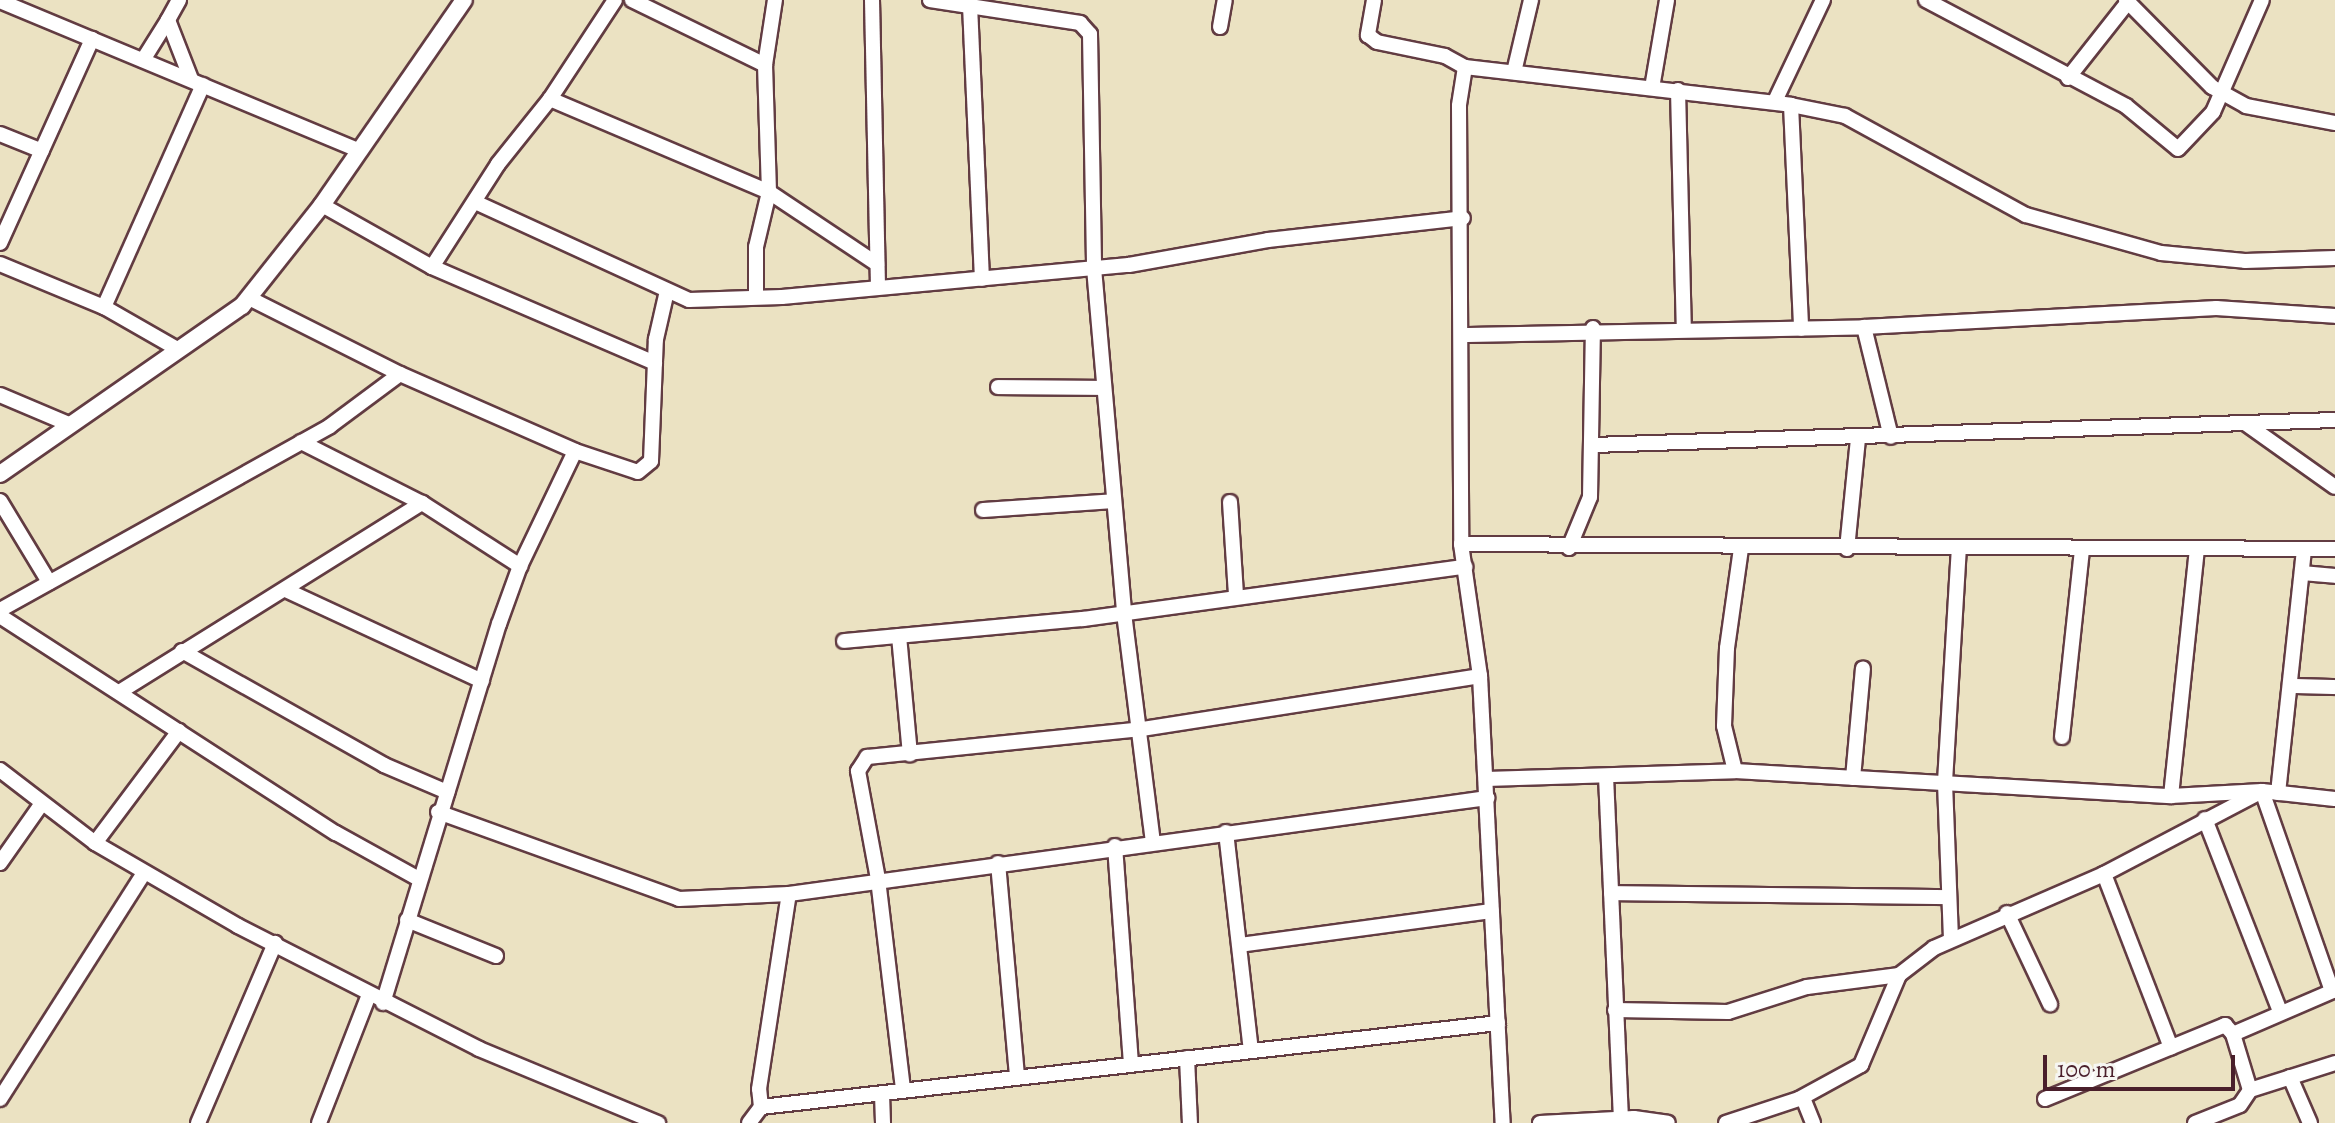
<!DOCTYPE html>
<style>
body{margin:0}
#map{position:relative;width:2335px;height:1123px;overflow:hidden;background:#ebe2c2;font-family:Alegreya,serif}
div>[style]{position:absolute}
.roads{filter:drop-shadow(2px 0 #623c42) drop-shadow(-2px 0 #623c42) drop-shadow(0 2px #623c42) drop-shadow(0 -2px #623c42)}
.minor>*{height:14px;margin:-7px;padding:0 7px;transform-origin:7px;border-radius:7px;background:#fff}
.tertiary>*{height:16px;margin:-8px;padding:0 8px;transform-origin:8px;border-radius:8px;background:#fff}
span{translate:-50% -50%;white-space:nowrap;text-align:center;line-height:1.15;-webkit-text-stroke:8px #f6f6f2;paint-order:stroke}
.scale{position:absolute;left:2043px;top:1055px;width:192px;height:36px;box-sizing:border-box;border:4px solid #4a1f2b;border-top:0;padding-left:10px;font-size:24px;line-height:28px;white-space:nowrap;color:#4a1f2b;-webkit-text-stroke:6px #f6f6f2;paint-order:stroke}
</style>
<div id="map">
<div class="roads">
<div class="minor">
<div style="left:179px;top:0;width:23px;rotate:119deg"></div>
<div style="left:168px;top:20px;width:63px;rotate:68.7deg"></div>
<div style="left:632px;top:0;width:148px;rotate:26deg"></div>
<div style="left:872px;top:0;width:287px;rotate:88.8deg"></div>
<div style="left:930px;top:0;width:152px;rotate:8.7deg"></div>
<div style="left:1080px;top:23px;width:15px;rotate:48deg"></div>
<div style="left:1090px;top:34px;width:234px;rotate:89deg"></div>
<div style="left:1094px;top:268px;width:346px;rotate:85deg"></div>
<div style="left:1124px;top:613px;width:230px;rotate:82.8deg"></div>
<div style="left:1374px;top:0;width:36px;rotate:100deg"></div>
<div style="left:1368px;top:35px;width:11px;rotate:38deg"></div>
<div style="left:1377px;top:42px;width:69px;rotate:11.6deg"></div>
<div style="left:1445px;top:56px;width:23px;rotate:29deg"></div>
<div style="left:1465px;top:67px;width:328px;rotate:6.6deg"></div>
<div style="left:1791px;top:105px;width:55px;rotate:11.5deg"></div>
<div style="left:1845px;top:116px;width:206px;rotate:28.7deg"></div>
<div style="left:2026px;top:215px;width:140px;rotate:15.7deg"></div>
<div style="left:2161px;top:253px;width:84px;rotate:5.4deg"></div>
<div style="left:2245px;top:261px;width:90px;rotate:-1.9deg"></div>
<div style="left:1926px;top:0;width:226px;rotate:27.9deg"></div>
<div style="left:2126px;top:106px;width:67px;rotate:39.6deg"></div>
<div style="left:2178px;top:149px;width:51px;rotate:-46.6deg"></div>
<div style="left:2213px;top:112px;width:122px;rotate:-66.4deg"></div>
<div style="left:2126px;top:0;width:122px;rotate:45.3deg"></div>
<div style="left:2212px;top:87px;width:39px;rotate:29deg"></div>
<div style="left:2246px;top:106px;width:91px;rotate:10.8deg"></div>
<div style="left:0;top:1px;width:390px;rotate:22.6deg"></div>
<div style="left:970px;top:5px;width:274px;rotate:87.5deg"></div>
<div style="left:1220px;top:27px;width:27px;rotate:-80deg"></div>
<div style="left:143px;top:60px;width:47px;rotate:-58deg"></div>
<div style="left:1465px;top:67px;width:39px;rotate:99deg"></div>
<div style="left:1459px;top:106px;width:438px;rotate:89.7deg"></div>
<div style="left:1461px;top:544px;width:133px;rotate:81.8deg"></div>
<div style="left:1480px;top:676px;width:448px;rotate:87.1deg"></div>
<div style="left:1514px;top:72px;width:74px;rotate:-76.7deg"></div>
<div style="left:2068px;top:78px;width:97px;rotate:-51.7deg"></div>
<div style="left:1652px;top:88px;width:89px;rotate:-80.3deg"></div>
<div style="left:1678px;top:90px;width:239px;rotate:88.6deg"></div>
<div style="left:550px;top:99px;width:238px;rotate:23deg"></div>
<div style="left:769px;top:192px;width:130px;rotate:33.7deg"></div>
<div style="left:1775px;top:101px;width:112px;rotate:-64.6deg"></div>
<div style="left:1791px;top:105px;width:224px;rotate:87.4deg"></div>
<div style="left:0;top:134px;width:45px;rotate:22deg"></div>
<div style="left:475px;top:202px;width:235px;rotate:24.6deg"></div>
<div style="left:689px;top:300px;width:93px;rotate:-1.8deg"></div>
<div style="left:782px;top:297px;width:348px;rotate:-5.3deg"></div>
<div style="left:1129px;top:265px;width:141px;rotate:-10.2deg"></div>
<div style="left:1268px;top:240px;width:196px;rotate:-6.4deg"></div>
<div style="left:322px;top:205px;width:126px;rotate:29.4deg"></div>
<div style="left:432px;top:267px;width:243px;rotate:23.3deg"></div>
<div style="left:0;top:243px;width:224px;rotate:-65.7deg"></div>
<div style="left:0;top:264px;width:113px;rotate:22.5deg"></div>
<div style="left:104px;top:307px;width:86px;rotate:29.8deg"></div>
<div style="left:432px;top:267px;width:122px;rotate:-57.3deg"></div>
<div style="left:498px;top:164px;width:83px;rotate:-51.3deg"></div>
<div style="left:550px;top:99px;width:118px;rotate:-56.7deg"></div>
<div style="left:756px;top:296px;width:49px;rotate:-90deg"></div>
<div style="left:756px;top:247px;width:57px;rotate:-76.7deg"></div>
<div style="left:769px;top:192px;width:127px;rotate:-91.8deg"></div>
<div style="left:765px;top:65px;width:66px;rotate:-81.3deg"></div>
<div style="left:249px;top:298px;width:169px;rotate:26.7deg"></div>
<div style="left:400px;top:374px;width:191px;rotate:23.7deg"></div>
<div style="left:575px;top:451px;width:66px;rotate:18.4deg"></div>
<div style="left:638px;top:472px;width:17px;rotate:-40deg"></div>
<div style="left:651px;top:461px;width:122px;rotate:-87.7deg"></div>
<div style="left:656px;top:339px;width:49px;rotate:-77.1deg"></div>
<div style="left:104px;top:307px;width:243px;rotate:-66deg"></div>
<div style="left:1864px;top:327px;width:113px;rotate:76.2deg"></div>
<div style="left:1462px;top:335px;width:402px;rotate:-1.1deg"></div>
<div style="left:1864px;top:327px;width:353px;rotate:-3.1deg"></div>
<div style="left:2216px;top:308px;width:119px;rotate:3.8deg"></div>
<div style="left:998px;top:387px;width:106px;rotate:0.5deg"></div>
<div style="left:0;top:395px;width:77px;rotate:22.9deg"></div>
<div style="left:2245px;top:423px;width:110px;rotate:35.4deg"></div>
<div style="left:301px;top:442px;width:136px;rotate:26.8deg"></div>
<div style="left:422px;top:503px;width:117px;rotate:32.7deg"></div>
<div style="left:1593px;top:445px;width:742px;rotate:-1.93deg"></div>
<div style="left:0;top:501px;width:95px;rotate:58.8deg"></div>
<div style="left:1230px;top:502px;width:93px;rotate:86.3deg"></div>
<div style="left:983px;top:510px;width:131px;rotate:-3.9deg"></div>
<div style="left:1461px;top:544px;width:874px;rotate:0.33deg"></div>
<div style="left:1569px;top:548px;width:55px;rotate:-67.6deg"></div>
<div style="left:1590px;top:497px;width:169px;rotate:-89deg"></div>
<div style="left:1847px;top:549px;width:112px;rotate:-84.3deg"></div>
<div style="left:2302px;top:573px;width:33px;rotate:5deg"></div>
<div style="left:286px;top:590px;width:216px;rotate:24.9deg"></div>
<div style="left:0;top:610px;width:378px;rotate:-29.1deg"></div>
<div style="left:330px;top:426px;width:87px;rotate:-36.6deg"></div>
<div style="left:0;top:616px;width:400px;rotate:32.9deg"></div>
<div style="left:336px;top:833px;width:95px;rotate:29deg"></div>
<div style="left:899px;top:636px;width:119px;rotate:84.7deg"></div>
<div style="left:844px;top:641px;width:240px;rotate:-5.3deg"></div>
<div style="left:1083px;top:619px;width:386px;rotate:-7.8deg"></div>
<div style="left:182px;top:651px;width:232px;rotate:29.4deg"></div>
<div style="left:384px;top:765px;width:69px;rotate:23.2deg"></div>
<div style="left:2293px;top:686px;width:42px;rotate:1.4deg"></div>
<div style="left:121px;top:691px;width:355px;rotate:-32deg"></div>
<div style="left:2062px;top:737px;width:188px;rotate:-83.9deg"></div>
<div style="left:0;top:770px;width:120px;rotate:37.5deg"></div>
<div style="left:95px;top:843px;width:165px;rotate:30.1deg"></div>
<div style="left:238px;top:926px;width:271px;rotate:27deg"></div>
<div style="left:479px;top:1049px;width:194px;rotate:22.5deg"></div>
<div style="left:1735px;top:771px;width:46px;rotate:-103.7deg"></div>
<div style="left:1724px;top:726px;width:78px;rotate:-87.8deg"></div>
<div style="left:1727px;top:648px;width:100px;rotate:-82deg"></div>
<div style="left:1606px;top:776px;width:342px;rotate:87.5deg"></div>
<div style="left:1853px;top:778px;width:110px;rotate:-84.8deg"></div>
<div style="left:1486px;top:779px;width:249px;rotate:-1.8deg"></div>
<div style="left:1735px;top:771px;width:437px;rotate:3.3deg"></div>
<div style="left:2171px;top:796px;width:91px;rotate:-3.1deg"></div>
<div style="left:2262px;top:791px;width:73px;rotate:6.3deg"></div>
<div style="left:2278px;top:793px;width:244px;rotate:-83.9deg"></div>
<div style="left:2171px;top:796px;width:247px;rotate:-84deg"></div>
<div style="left:438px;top:812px;width:256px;rotate:19.8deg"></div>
<div style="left:679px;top:899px;width:110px;rotate:-2.6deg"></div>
<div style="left:789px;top:894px;width:705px;rotate:-7.83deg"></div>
<div style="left:2205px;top:819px;width:206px;rotate:68.7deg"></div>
<div style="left:1226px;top:832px;width:220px;rotate:83.5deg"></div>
<div style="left:95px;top:843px;width:140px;rotate:-53.1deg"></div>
<div style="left:1115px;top:846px;width:219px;rotate:85.8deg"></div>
<div style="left:0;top:863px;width:70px;rotate:-54.9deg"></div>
<div style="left:998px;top:863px;width:215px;rotate:84.9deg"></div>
<div style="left:2104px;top:874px;width:186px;rotate:68.9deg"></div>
<div style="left:1611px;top:893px;width:338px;rotate:0.7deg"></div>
<div style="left:2007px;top:913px;width:101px;rotate:64.7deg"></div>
<div style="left:407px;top:920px;width:96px;rotate:22deg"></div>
<div style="left:1951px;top:939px;width:157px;rotate:-92.2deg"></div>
<div style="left:1945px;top:782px;width:233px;rotate:-86.6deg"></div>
<div style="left:1240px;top:945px;width:254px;rotate:-7.7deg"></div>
<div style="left:383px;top:1003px;width:396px;rotate:-73deg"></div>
<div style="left:499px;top:624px;width:62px;rotate:-70.1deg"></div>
<div style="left:520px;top:566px;width:127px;rotate:-64.4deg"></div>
<div style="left:1615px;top:1010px;width:113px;rotate:1deg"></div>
<div style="left:1728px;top:1012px;width:83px;rotate:-17.6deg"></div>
<div style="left:1807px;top:987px;width:93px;rotate:-7.4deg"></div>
<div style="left:1187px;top:1058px;width:65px;rotate:87.4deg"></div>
<div style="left:2290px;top:1077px;width:50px;rotate:66.5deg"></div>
<div style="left:903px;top:1089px;width:211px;rotate:-96.8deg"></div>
<div style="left:878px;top:879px;width:110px;rotate:-100.5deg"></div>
<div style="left:858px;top:771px;width:17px;rotate:-57deg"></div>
<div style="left:867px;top:757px;width:276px;rotate:-5.8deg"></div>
<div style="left:1142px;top:729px;width:342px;rotate:-8.9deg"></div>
<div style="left:2250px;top:1090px;width:59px;rotate:-106.9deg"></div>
<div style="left:2233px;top:1034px;width:111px;rotate:-23.3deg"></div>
<div style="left:882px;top:1094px;width:29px;rotate:88deg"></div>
<div style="left:1803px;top:1098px;width:27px;rotate:68deg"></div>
<div style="left:0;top:1099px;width:268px;rotate:-57.5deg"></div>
<div style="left:2045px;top:1099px;width:195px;rotate:-22.3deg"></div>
<div style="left:2225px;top:1025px;width:12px;rotate:48deg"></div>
<div style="left:761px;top:1107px;width:742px;rotate:-6.5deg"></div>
<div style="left:198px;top:1123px;width:196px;rotate:-66.8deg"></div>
<div style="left:319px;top:1123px;width:137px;rotate:-68.7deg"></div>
<div style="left:749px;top:1123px;width:20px;rotate:-53deg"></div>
<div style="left:761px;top:1107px;width:18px;rotate:-96deg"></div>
<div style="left:759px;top:1089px;width:197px;rotate:-81.3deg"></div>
<div style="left:1540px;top:1123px;width:94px;rotate:-3deg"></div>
<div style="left:1634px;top:1118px;width:34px;rotate:8deg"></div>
<div style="left:1726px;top:1123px;width:77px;rotate:-18.2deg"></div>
<div style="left:1799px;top:1099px;width:71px;rotate:-28.7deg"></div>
<div style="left:1861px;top:1065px;width:98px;rotate:-67.1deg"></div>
<div style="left:1899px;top:975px;width:44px;rotate:-37.6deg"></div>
<div style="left:1934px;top:948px;width:185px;rotate:-23.5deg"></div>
<div style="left:2104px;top:874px;width:178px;rotate:-27.7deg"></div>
<div style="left:2262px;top:791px;width:212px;rotate:70.7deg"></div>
<div style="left:2195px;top:1123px;width:48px;rotate:-21.8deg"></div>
<div style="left:2240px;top:1105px;width:18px;rotate:-56deg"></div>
<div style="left:2250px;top:1090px;width:89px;rotate:-17.6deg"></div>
</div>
<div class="tertiary">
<div style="left:0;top:474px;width:295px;rotate:-34.8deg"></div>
<div style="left:242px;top:306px;width:129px;rotate:-51.6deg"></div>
<div style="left:322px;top:205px;width:249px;rotate:-55.3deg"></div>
</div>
</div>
<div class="scale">100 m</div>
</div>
